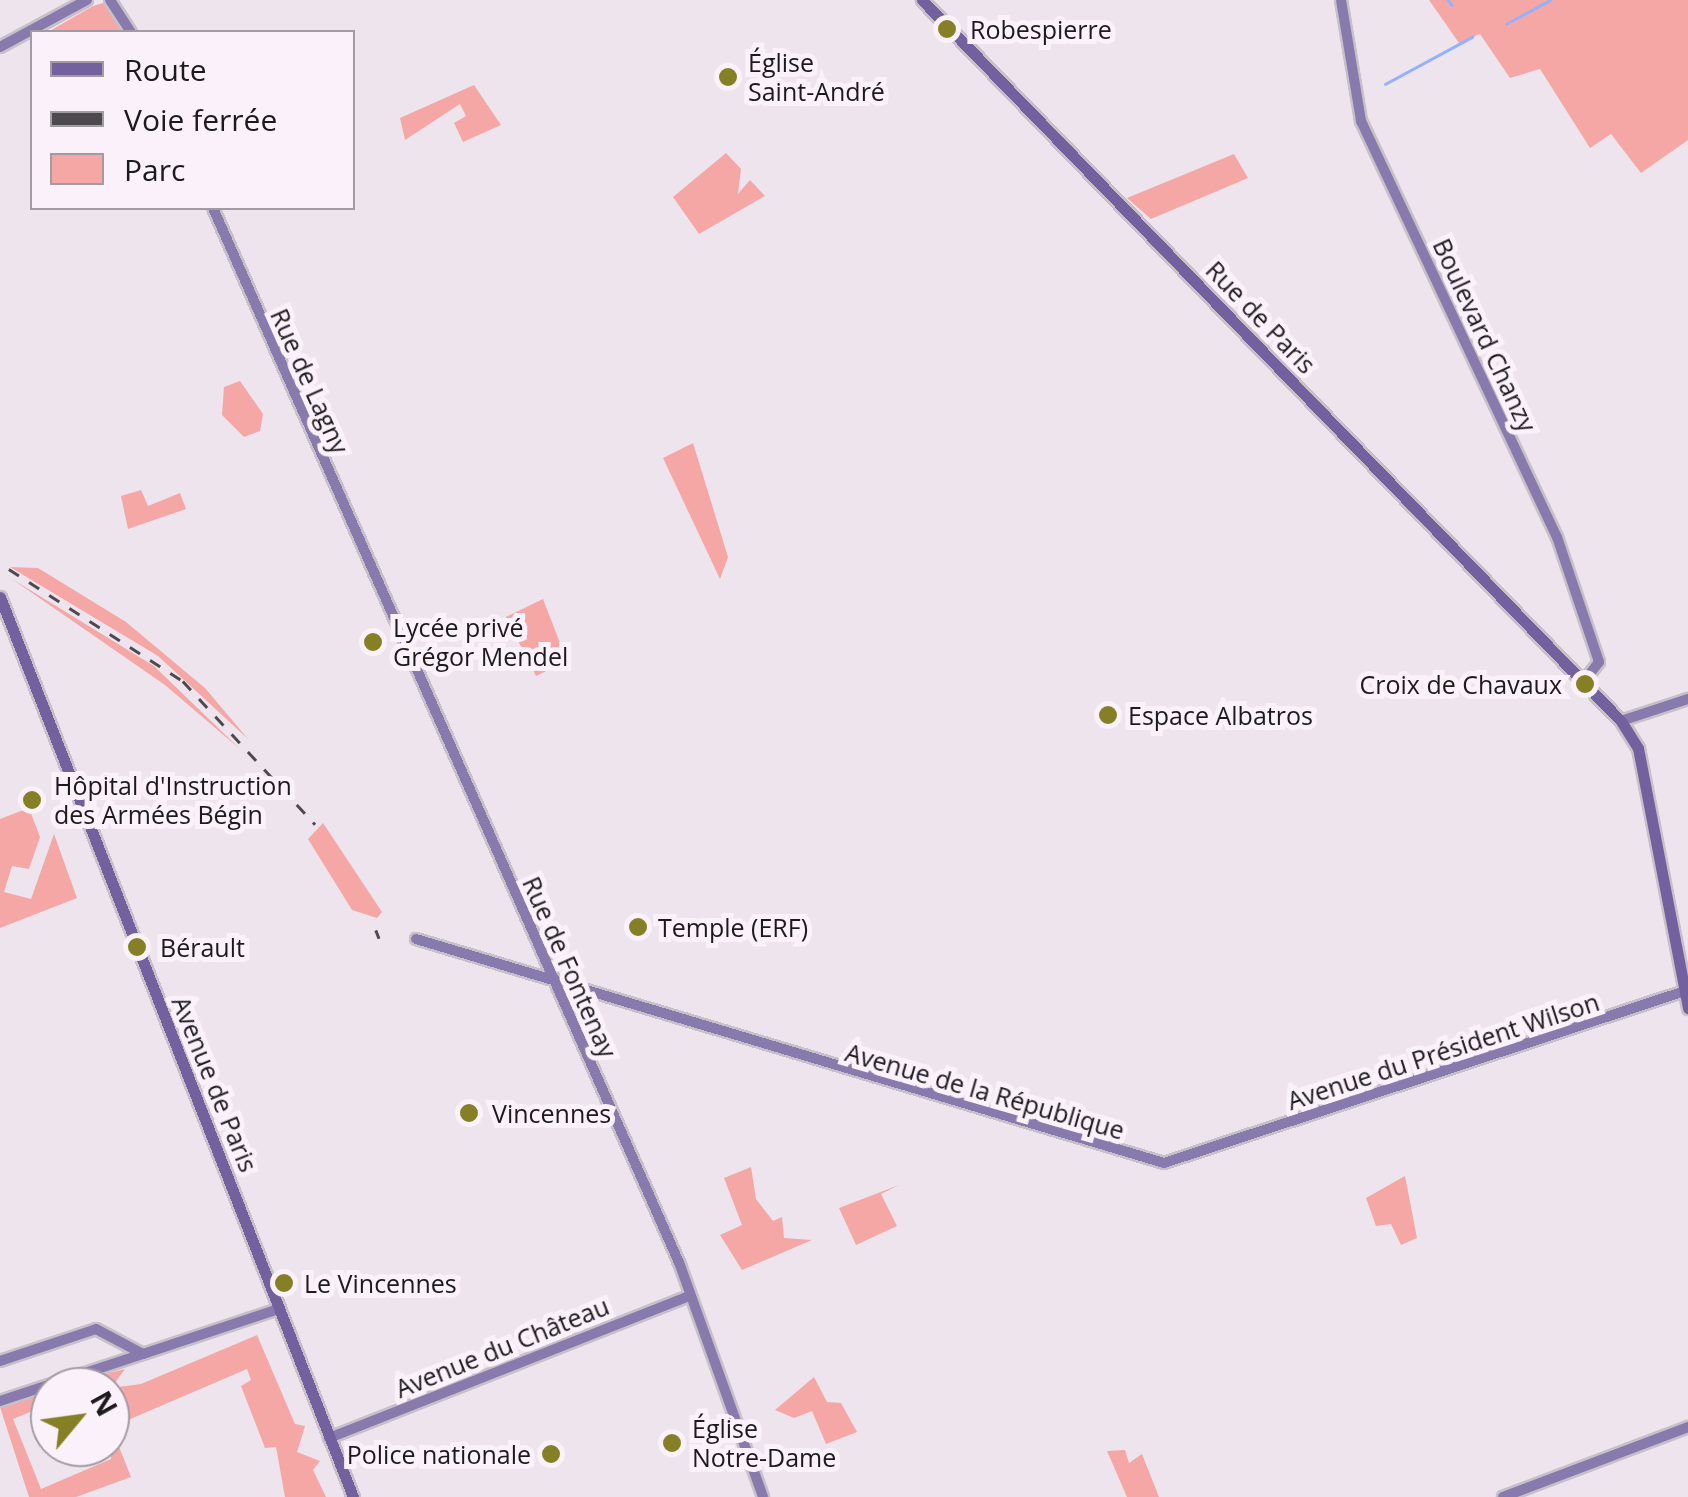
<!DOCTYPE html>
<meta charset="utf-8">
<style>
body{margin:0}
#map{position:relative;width:1688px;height:1497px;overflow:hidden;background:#ede4ed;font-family:"Open Sans",sans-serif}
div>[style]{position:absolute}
.green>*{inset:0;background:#f5a7a5}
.stream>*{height:2.5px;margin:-1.25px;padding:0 1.25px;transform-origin:1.25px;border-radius:1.25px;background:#95b1fe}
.roads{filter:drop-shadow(2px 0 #c8c0c8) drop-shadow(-2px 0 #c8c0c8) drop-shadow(0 2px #c8c0c8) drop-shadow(0 -2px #c8c0c8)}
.secondary>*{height:10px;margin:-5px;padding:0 5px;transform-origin:5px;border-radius:5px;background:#897aae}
.primary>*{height:11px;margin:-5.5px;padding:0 5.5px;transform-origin:5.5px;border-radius:5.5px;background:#73609f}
.rail>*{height:2.5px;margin-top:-1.25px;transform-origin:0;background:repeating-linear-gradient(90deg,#4e494e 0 12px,transparent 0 24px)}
.dots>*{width:28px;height:28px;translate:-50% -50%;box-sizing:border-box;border:5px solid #faf1fa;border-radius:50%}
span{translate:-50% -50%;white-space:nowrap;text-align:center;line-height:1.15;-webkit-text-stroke:10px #faf1fa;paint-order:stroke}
.poi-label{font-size:25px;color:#1d1a1d}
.left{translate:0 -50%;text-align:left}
.right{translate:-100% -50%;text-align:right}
.street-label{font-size:25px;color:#1d1a1d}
.legend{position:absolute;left:30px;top:30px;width:325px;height:180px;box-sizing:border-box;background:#faf1fa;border:2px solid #a29ba2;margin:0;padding:12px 18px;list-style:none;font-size:30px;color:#1d1a1d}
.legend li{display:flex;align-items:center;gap:20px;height:50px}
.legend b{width:50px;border:2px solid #a29ba2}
.north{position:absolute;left:30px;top:1367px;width:100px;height:100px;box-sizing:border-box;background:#faf1fa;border:2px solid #a29ba2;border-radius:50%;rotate:61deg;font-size:28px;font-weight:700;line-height:40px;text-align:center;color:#1d1a1d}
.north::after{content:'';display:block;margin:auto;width:35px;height:45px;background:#857f26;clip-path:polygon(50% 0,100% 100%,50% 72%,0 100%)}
</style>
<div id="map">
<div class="green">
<div style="clip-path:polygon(1429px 0,1688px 0,1688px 140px,1641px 173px,1611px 134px,1590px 148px,1540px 69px,1510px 78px,1480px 34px,1459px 43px)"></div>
<div style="clip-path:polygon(103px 3px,123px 32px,48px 32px,93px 6px)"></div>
<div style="clip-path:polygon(474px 85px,501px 125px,463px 142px,454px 123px,466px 116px,460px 104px,405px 140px,400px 118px)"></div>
<div style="clip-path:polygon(726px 153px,741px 169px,738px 194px,750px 180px,765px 196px,699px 234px,673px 197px)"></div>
<div style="clip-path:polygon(1234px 154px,1248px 178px,1151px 219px,1127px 198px)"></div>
<div style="clip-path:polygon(240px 381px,263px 414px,260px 431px,244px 437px,222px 415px,224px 387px)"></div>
<div style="clip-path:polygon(693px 443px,728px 557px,720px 579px,663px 458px)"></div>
<div style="clip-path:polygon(141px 490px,148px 506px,180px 493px,186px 509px,128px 529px,121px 496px)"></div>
<div style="clip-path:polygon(10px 567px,38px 568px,126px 622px,205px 688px,248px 739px,158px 656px)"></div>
<div style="clip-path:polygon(12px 579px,154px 666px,241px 750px,165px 685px)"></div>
<div style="clip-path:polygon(543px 599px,567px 661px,536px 676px,506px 617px)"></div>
<div style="clip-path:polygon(29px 808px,40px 837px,29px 869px,12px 866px,4px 892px,31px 899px,54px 834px,77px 898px,0 928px,0 819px)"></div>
<div style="clip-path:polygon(323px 823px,382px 912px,377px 918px,352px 910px,308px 839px)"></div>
<div style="clip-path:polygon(751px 1167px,756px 1199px,773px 1221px,782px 1217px,784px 1238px,812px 1240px,742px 1270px,720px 1235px,742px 1225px,724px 1178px)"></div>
<div style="clip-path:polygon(1405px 1176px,1417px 1238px,1401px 1245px,1391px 1224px,1376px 1226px,1366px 1198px)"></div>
<div style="clip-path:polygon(899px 1185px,881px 1194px,897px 1226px,856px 1245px,839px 1208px)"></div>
<div style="clip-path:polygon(257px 1335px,295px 1424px,305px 1426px,297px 1452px,320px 1461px,313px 1470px,326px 1497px,285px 1497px,276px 1447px,265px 1448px,241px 1386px,251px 1380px,247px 1369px,114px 1426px,110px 1387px,52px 1387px,125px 1369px,111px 1388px,141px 1384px)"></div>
<div style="clip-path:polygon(814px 1377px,827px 1402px,841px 1403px,857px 1432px,826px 1444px,812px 1411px,794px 1418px,775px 1410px)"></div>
<div style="clip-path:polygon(50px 1388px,50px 1404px,13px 1419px,41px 1489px,111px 1459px,110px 1424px,131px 1477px,76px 1497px,29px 1497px,0 1407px)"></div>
<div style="clip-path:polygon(1125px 1450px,1129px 1463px,1142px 1454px,1159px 1497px,1127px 1497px,1107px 1451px)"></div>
</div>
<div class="stream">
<div style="left:1448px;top:0;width:6px;rotate:51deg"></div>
<div style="left:1530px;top:11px;width:23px;rotate:-29deg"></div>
<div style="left:1511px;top:21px;width:19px;rotate:-28deg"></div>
<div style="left:1506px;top:24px;width:2px;rotate:-27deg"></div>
<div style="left:1385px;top:84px;width:99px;rotate:-28.4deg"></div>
</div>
<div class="roads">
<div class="secondary">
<div style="left:110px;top:0;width:38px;rotate:57deg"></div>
<div style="left:1341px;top:0;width:123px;rotate:80.6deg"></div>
<div style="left:1361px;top:121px;width:460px;rotate:64.8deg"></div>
<div style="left:1557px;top:537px;width:132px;rotate:71.4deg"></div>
<div style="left:1599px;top:662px;width:23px;rotate:128deg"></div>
<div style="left:0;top:47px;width:99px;rotate:-28.4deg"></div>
<div style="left:213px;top:208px;width:1156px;rotate:66.16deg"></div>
<div style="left:680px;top:1265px;width:246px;rotate:70.3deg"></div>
<div style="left:1621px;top:721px;width:71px;rotate:-18.2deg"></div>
<div style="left:416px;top:939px;width:781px;rotate:16.67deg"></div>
<div style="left:1164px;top:1163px;width:549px;rotate:-18.27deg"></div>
<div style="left:0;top:1361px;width:101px;rotate:-18.4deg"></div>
<div style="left:96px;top:1329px;width:53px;rotate:28deg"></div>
<div style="left:143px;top:1354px;width:142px;rotate:-18.4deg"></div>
<div style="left:0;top:1401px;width:151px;rotate:-18.2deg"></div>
<div style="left:329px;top:1438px;width:388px;rotate:-21.5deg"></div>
<div style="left:1503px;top:1497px;width:198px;rotate:-20.7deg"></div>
</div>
<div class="primary">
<div style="left:922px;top:0;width:1004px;rotate:45.89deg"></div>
<div style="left:1621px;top:721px;width:32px;rotate:58deg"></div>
<div style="left:1638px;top:748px;width:265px;rotate:79.1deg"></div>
<div style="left:0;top:597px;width:967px;rotate:68.58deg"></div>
</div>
</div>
<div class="rail">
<div style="left:9px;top:569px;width:207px;rotate:32.8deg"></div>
<div style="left:183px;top:681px;width:195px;rotate:47.3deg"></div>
<div style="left:376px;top:930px;width:9px;rotate:69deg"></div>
</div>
<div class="dots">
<div style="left:947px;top:29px;background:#857f26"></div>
<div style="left:728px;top:77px;background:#857f26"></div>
<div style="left:373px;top:642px;background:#857f26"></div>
<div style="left:1585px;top:684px;background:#857f26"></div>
<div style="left:1108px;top:715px;background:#857f26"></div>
<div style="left:32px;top:800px;background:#857f26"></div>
<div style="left:638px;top:927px;background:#857f26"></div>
<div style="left:137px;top:947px;background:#857f26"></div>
<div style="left:469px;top:1113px;background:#857f26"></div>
<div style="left:284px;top:1283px;background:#857f26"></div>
<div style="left:672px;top:1443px;background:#857f26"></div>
<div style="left:551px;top:1454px;background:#857f26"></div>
</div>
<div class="poi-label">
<span class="left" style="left:970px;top:29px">Robespierre</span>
<span class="left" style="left:748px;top:77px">Église<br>Saint-André</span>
<span class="left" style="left:393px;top:642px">Lycée privé<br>Grégor Mendel</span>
<span class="right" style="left:1562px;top:684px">Croix de Chavaux</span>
<span class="left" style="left:1128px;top:715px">Espace Albatros</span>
<span class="left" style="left:54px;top:800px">Hôpital d'Instruction<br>des Armées Bégin</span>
<span class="left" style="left:658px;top:927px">Temple (ERF)</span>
<span class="left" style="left:160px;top:947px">Bérault</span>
<span class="left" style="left:492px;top:1113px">Vincennes</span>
<span class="left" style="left:304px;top:1283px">Le Vincennes</span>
<span class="left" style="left:692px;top:1443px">Église<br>Notre-Dame</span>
<span class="right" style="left:531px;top:1454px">Police nationale</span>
</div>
<div class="street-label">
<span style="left:1261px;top:317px;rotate:46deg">Rue de Paris</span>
<span style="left:1485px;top:335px;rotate:65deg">Boulevard Chanzy</span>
<span style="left:310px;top:381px;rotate:66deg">Rue de Lagny</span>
<span style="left:570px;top:967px;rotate:66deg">Rue de Fontenay</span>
<span style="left:1443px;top:1051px;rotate:-18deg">Avenue du Président Wilson</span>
<span style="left:215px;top:1084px;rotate:68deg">Avenue de Paris</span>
<span style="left:985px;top:1091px;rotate:16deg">Avenue de la République</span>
<span style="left:502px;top:1347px;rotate:-22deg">Avenue du Château</span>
</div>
<ul class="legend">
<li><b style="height:12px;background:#73609f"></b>Route</li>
<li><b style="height:12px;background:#4e494e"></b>Voie ferrée</li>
<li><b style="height:28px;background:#f5a7a5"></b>Parc</li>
</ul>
<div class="north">N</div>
</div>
